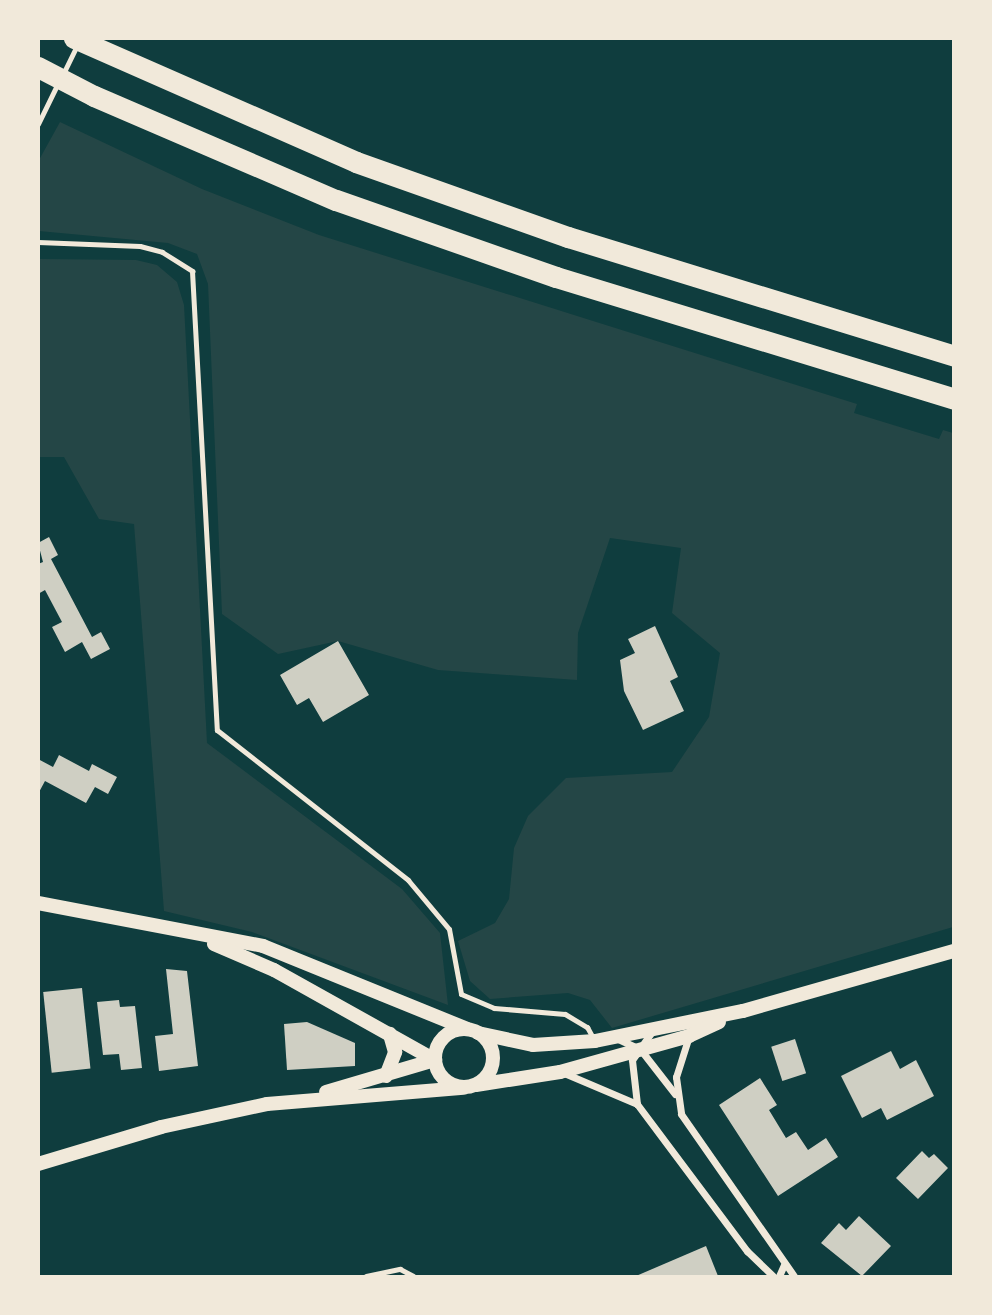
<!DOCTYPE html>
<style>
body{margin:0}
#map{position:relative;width:992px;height:1315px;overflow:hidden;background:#0f3d3e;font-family:Helvetica,sans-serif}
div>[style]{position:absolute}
.green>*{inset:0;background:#244646}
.building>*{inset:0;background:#cfcfc3;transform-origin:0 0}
.service>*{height:5px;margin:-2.5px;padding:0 2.5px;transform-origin:2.5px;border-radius:2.5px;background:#f1e9da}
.minor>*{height:7px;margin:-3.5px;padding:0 3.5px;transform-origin:3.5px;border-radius:3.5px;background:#f1e9da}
.secondary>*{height:14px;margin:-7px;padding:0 7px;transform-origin:7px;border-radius:7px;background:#f1e9da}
.secondary>.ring{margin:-7px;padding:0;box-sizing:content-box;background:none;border:14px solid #f1e9da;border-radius:50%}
.motorway>*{height:21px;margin:-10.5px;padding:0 10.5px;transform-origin:10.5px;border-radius:10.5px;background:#f1e9da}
span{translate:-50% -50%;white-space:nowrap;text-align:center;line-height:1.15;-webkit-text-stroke:5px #f1e9da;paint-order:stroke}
.frame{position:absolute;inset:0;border:40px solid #f1e9da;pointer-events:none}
</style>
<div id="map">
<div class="green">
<div style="clip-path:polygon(60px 122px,202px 189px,319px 235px,857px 404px,854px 413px,939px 439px,943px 430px,953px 433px,953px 927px,612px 1028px,590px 1000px,568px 993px,490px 999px,470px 981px,458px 941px,495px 923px,509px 899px,514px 848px,528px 816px,566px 778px,672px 772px,709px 717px,720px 653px,672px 613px,681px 548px,610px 538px,578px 633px,577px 680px,438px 670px,338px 641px,278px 654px,222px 614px,208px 284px,197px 254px,168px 243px,39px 231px,39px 160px)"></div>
<div style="clip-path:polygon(39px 259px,136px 260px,157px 265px,177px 282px,184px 305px,207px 743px,402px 889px,440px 933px,448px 1005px,252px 932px,164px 911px,134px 524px,99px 519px,64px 457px,39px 457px)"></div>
</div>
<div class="building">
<div style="clip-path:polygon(49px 537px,58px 555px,51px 559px,92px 637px,101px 632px,110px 649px,91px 659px,82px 642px,65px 652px,52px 627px,62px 622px,45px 590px,38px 594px,38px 564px,43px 562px,38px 543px)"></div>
<div style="clip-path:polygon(655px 626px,678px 677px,670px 681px,684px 711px,643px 730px,624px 691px,620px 660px,635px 653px,628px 639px)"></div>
<div style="clip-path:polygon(338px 641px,369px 695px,323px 722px,309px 698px,297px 705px,280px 675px)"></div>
<div style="clip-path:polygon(59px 755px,89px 771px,92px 764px,117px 777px,108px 794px,95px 787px,86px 803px,45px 781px,38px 794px,38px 759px,53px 767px)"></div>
<div style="clip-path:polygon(166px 969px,187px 971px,198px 1066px,159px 1071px,155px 1036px,173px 1034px)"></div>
<div style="left:82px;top:988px;width:81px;height:39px;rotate:84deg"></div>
<div style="clip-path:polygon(119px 1000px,120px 1007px,135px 1006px,142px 1068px,121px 1070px,119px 1054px,103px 1055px,97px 1002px)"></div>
<div style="clip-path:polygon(307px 1022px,355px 1043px,355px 1066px,287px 1070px,284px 1024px)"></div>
<div style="left:795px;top:1039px;width:36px;height:25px;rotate:72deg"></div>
<div style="clip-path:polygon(891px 1051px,900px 1069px,916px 1060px,934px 1096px,887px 1120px,881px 1108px,862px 1118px,841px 1076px)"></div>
<div style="clip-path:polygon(760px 1078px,777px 1105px,769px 1110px,786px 1138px,796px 1132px,808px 1150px,826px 1138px,838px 1157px,778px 1196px,719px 1105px)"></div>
<div style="clip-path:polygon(922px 1151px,929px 1158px,934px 1154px,948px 1168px,918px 1199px,896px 1178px)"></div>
<div style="clip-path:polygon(859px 1216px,891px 1246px,862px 1276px,821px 1243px,839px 1223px,846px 1230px)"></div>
<div style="clip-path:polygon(706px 1246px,718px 1276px,636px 1276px)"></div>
</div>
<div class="service">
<div style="left:63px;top:74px;width:32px;rotate:-64deg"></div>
<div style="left:38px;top:124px;width:46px;rotate:-64deg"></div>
<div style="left:38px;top:242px;width:102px;rotate:2.2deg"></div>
<div style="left:140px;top:246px;width:23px;rotate:15deg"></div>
<div style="left:162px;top:252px;width:36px;rotate:32deg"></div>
<div style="left:192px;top:271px;width:460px;rotate:86.9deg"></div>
<div style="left:217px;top:730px;width:243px;rotate:38.1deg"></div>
<div style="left:408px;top:880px;width:64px;rotate:50.1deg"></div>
<div style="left:449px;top:929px;width:66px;rotate:79.5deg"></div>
<div style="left:461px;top:994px;width:36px;rotate:23deg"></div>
<div style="left:494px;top:1008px;width:71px;rotate:4.8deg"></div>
<div style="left:565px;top:1014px;width:26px;rotate:31deg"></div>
<div style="left:587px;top:1027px;width:13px;rotate:61deg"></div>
<div style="left:366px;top:1276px;width:35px;rotate:-12deg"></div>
<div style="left:400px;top:1269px;width:15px;rotate:28deg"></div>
</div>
<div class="minor">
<div style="left:689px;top:1036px;width:43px;rotate:107.6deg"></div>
<div style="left:676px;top:1077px;width:37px;rotate:82deg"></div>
<div style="left:681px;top:1114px;width:198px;rotate:55.1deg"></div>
<div style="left:616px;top:1038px;width:26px;rotate:25deg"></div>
<div style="left:640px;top:1049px;width:57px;rotate:52.1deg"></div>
<div style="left:564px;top:1073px;width:79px;rotate:23deg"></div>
<div style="left:637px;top:1104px;width:184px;rotate:53.2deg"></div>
<div style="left:747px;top:1251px;width:36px;rotate:44deg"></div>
<div style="left:637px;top:1104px;width:44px;rotate:-96.5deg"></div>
<div style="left:632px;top:1060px;width:38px;rotate:-55deg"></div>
<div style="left:779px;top:1276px;width:12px;rotate:-66deg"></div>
</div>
<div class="secondary">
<div style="left:38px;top:903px;width:229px;rotate:10.8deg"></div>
<div style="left:263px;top:946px;width:220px;rotate:22.1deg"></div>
<div style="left:214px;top:944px;width:65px;rotate:23.4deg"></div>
<div style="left:274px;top:970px;width:184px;rotate:29.2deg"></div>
<div class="ring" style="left:435px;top:1029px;width:44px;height:44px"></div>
<div style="left:478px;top:1033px;width:56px;rotate:12.3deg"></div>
<div style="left:533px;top:1045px;width:62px;rotate:-3.7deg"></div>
<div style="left:595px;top:1041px;width:151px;rotate:-11.5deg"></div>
<div style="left:743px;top:1011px;width:219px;rotate:-15.9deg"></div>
<div style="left:386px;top:1076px;width:26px;rotate:-69deg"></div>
<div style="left:395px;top:1052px;width:19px;rotate:-106deg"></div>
<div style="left:476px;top:1085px;width:85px;rotate:-8.8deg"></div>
<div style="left:560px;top:1072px;width:134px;rotate:-15.6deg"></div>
<div style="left:689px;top:1036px;width:33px;rotate:-25deg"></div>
<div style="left:326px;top:1092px;width:114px;rotate:-16.4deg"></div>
<div style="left:38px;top:1164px;width:128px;rotate:-16.7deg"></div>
<div style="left:161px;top:1127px;width:108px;rotate:-12.2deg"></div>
<div style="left:267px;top:1104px;width:197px;rotate:-4.7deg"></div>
</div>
<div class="motorway">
<div style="left:74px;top:38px;width:308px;rotate:23.7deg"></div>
<div style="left:356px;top:162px;width:225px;rotate:19.5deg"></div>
<div style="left:568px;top:237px;width:404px;rotate:17.1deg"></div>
<div style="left:38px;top:67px;width:63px;rotate:27.4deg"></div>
<div style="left:94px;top:96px;width:263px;rotate:23.3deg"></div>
<div style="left:336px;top:200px;width:233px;rotate:19.3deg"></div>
<div style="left:556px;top:277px;width:416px;rotate:17deg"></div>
</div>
<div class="frame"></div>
</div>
